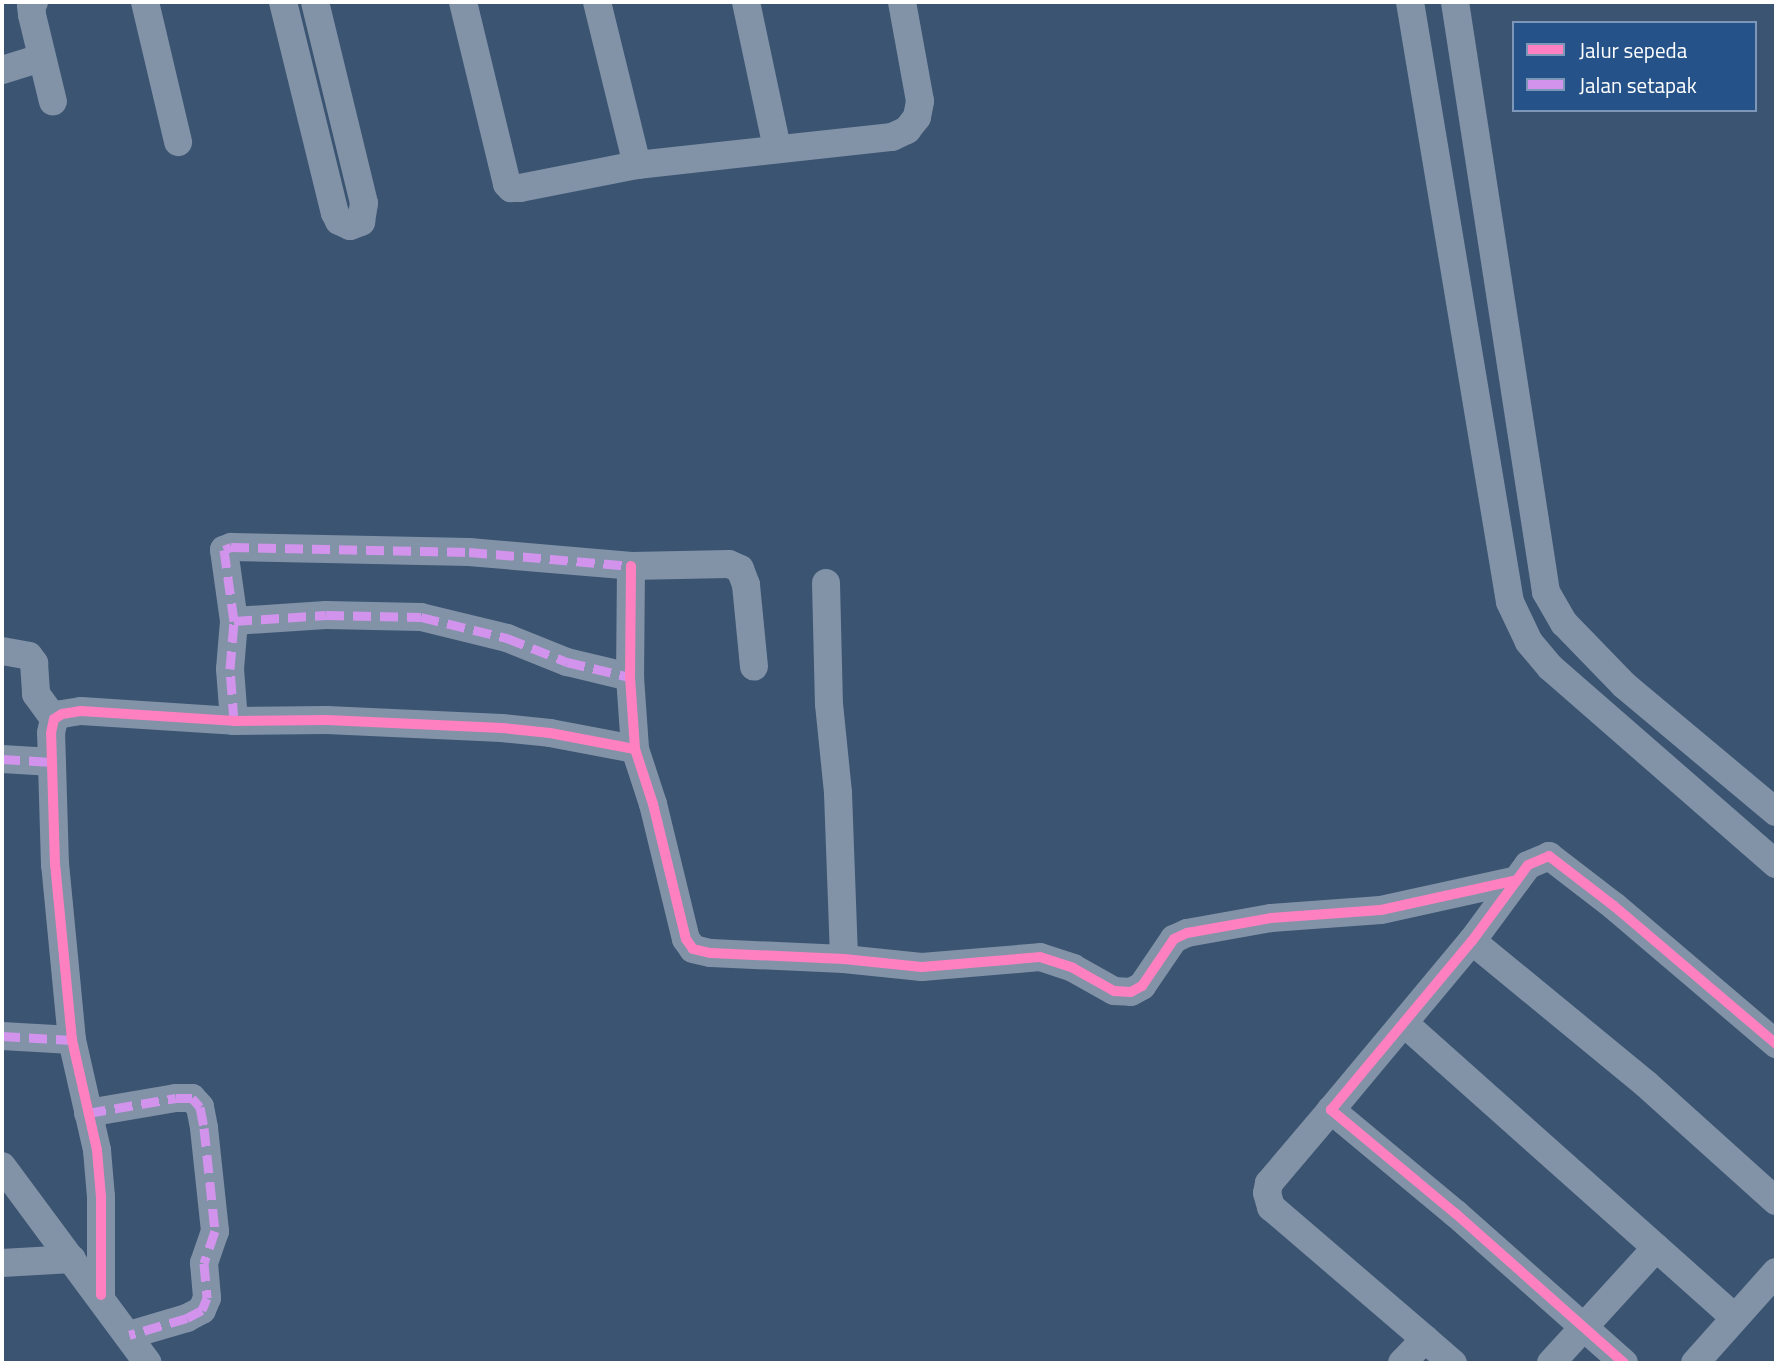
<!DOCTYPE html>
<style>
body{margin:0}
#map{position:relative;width:1778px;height:1365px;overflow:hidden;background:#3b5472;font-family:"Titillium Web",sans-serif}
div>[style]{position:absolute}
.minor>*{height:28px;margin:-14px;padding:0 14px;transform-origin:14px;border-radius:14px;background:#8293a7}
.quiet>*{height:9px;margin-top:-4.5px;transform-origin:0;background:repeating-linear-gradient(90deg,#d193ec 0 18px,transparent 0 27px)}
.cycleway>*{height:10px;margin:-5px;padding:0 5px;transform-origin:5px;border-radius:5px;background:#ff80c0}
span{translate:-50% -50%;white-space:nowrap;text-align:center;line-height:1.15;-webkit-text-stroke:5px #245289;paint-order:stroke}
.frame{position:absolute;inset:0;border:4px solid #fff;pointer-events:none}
.legend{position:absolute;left:1512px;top:21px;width:245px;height:91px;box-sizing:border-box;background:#245289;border:2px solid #7c97b8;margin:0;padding:9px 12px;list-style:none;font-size:21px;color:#fff}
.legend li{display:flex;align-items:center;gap:14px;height:35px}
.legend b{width:35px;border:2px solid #7c97b8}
</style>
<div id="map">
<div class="minor">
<div style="left:34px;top:2px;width:4px;rotate:135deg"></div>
<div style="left:31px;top:5px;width:10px;rotate:84deg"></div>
<div style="left:32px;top:15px;width:89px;rotate:76.4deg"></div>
<div style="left:145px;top:2px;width:144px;rotate:76.7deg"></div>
<div style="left:283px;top:2px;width:217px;rotate:76.2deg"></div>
<div style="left:335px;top:213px;width:9px;rotate:63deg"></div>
<div style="left:339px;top:221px;width:12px;rotate:24deg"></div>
<div style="left:350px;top:226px;width:12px;rotate:-20deg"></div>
<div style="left:361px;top:222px;width:19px;rotate:-81deg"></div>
<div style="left:364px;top:203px;width:207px;rotate:-103.7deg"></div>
<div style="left:463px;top:2px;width:187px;rotate:76.4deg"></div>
<div style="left:507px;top:184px;width:6px;rotate:45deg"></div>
<div style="left:511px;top:188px;width:9px"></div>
<div style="left:520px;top:188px;width:119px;rotate:-11.1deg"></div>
<div style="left:597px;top:2px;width:168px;rotate:76.2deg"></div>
<div style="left:637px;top:165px;width:257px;rotate:-6.3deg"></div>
<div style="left:892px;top:137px;width:17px;rotate:-25deg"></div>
<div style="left:907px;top:130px;width:16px;rotate:-52deg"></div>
<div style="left:917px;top:117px;width:16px;rotate:-79deg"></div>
<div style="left:920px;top:101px;width:101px;rotate:-100.3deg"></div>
<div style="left:746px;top:2px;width:149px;rotate:78deg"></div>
<div style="left:1410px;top:2px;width:608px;rotate:80.54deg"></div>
<div style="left:1510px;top:602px;width:44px;rotate:64.6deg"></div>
<div style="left:1529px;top:642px;width:33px;rotate:50deg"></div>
<div style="left:1550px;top:667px;width:300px;rotate:41.1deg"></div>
<div style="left:1455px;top:2px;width:597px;rotate:81.23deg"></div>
<div style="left:1546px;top:592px;width:36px;rotate:60deg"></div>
<div style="left:1564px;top:623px;width:86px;rotate:45.9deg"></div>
<div style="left:1624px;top:685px;width:198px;rotate:39.9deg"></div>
<div style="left:2px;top:70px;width:41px;rotate:-17.1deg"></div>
<div style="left:631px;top:566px;width:111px;rotate:90.5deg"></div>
<div style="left:630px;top:677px;width:72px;rotate:86deg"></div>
<div style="left:635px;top:749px;width:58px;rotate:71.9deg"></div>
<div style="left:653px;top:804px;width:139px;rotate:76.3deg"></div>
<div style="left:686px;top:939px;width:12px;rotate:55deg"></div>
<div style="left:693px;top:949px;width:18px;rotate:13deg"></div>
<div style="left:711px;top:953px;width:133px;rotate:2.6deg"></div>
<div style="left:844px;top:959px;width:78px;rotate:5.9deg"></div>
<div style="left:922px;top:967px;width:118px;rotate:-4.8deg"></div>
<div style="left:1040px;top:957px;width:35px;rotate:18deg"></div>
<div style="left:1073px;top:968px;width:47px;rotate:29.3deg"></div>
<div style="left:1114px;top:991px;width:17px;rotate:3deg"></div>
<div style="left:1131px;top:992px;width:13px;rotate:-29deg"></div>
<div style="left:1142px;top:986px;width:57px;rotate:-55.8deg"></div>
<div style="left:1174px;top:939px;width:14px;rotate:-25deg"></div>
<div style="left:1187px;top:933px;width:85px;rotate:-10.1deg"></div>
<div style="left:1271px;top:918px;width:110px;rotate:-4.2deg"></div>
<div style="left:1381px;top:910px;width:139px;rotate:-12.4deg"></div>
<div style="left:826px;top:583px;width:121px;rotate:88.6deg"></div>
<div style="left:829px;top:704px;width:89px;rotate:84.2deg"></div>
<div style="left:838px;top:793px;width:166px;rotate:87.9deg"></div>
<div style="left:234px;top:621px;width:92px;rotate:-3.7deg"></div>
<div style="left:326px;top:615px;width:95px;rotate:1.2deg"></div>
<div style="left:421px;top:617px;width:89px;rotate:13.7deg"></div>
<div style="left:507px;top:638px;width:65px;rotate:21.8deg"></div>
<div style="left:567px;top:662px;width:65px;rotate:13.4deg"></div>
<div style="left:2px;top:651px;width:27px;rotate:10deg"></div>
<div style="left:29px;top:656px;width:9px;rotate:54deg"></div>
<div style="left:34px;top:663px;width:31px;rotate:86deg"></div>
<div style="left:36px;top:694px;width:31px;rotate:54deg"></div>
<div style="left:234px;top:721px;width:52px;rotate:-94.4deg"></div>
<div style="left:230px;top:669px;width:48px;rotate:-85.2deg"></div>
<div style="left:234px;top:621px;width:72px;rotate:-98deg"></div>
<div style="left:224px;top:550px;width:8px;rotate:-23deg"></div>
<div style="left:231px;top:547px;width:238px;rotate:1.2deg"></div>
<div style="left:469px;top:552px;width:163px;rotate:4.9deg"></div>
<div style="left:631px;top:566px;width:98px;rotate:-1.2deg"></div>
<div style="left:729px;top:564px;width:12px;rotate:24deg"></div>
<div style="left:740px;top:569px;width:17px;rotate:69deg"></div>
<div style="left:746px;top:585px;width:82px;rotate:84.4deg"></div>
<div style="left:2px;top:759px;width:50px;rotate:3.4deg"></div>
<div style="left:1472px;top:941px;width:225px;rotate:39.4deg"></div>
<div style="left:1646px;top:1084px;width:175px;rotate:42deg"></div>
<div style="left:1404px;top:1023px;width:443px;rotate:41.7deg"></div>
<div style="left:2px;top:1036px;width:70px;rotate:3.3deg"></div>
<div style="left:1331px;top:1110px;width:96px;rotate:130.3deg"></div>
<div style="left:1269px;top:1183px;width:10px;rotate:101deg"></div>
<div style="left:1267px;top:1193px;width:15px;rotate:74deg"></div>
<div style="left:1271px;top:1207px;width:203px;rotate:40.6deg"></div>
<div style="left:1425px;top:1339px;width:33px;rotate:134deg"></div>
<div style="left:88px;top:1113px;width:89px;rotate:-9.7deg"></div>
<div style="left:176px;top:1098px;width:16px"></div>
<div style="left:192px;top:1098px;width:12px;rotate:48deg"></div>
<div style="left:200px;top:1107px;width:21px;rotate:79deg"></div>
<div style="left:204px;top:1128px;width:104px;rotate:83.9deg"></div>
<div style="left:215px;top:1231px;width:34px;rotate:109deg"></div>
<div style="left:204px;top:1263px;width:35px;rotate:85deg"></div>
<div style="left:207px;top:1298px;width:13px;rotate:113deg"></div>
<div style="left:202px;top:1310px;width:17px;rotate:152deg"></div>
<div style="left:187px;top:1318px;width:60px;rotate:163.7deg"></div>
<div style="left:2px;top:1166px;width:245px;rotate:53.5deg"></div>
<div style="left:2px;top:1263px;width:70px;rotate:-3.3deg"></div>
<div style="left:101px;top:1295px;width:98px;rotate:-90deg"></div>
<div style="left:101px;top:1197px;width:47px;rotate:-94.9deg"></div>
<div style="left:97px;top:1150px;width:113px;rotate:-102.8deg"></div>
<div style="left:72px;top:1040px;width:176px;rotate:-95.5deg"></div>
<div style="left:55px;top:865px;width:132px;rotate:-91.7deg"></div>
<div style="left:51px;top:733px;width:14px;rotate:-78deg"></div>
<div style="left:54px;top:719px;width:9px;rotate:-32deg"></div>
<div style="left:62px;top:714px;width:19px;rotate:-9deg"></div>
<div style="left:81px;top:711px;width:153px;rotate:3.7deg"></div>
<div style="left:234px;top:721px;width:93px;rotate:-0.6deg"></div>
<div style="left:327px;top:720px;width:175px;rotate:2.6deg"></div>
<div style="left:502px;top:728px;width:48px;rotate:5.9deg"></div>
<div style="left:550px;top:733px;width:86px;rotate:10.7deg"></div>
<div style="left:1425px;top:1339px;width:37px;rotate:41deg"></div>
<div style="left:1551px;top:1363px;width:156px;rotate:-47.6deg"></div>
<div style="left:1624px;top:1363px;width:225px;rotate:-138.4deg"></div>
<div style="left:1456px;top:1214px;width:163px;rotate:-140.2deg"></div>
<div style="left:1331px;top:1110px;width:220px;rotate:-50.2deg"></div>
<div style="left:1472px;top:941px;width:94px;rotate:-53.6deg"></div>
<div style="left:1528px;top:865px;width:23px;rotate:-23deg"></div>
<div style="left:1549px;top:856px;width:82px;rotate:37.6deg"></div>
<div style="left:1614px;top:906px;width:213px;rotate:40.4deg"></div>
<div style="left:1695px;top:1363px;width:122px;rotate:-48.3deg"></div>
</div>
<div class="quiet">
<div style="left:234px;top:621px;width:92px;rotate:-3.7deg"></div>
<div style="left:326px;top:615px;width:95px;rotate:1.2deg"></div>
<div style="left:421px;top:617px;width:89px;rotate:13.7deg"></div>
<div style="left:507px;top:638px;width:65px;rotate:21.8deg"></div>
<div style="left:567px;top:662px;width:65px;rotate:13.4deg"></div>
<div style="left:234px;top:721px;width:52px;rotate:-94.4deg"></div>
<div style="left:230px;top:669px;width:48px;rotate:-85.2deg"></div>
<div style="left:234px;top:621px;width:72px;rotate:-98deg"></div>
<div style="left:224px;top:550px;width:8px;rotate:-23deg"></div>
<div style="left:231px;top:547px;width:238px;rotate:1.2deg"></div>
<div style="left:469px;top:552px;width:163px;rotate:4.9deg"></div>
<div style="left:2px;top:759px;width:50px;rotate:3.4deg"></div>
<div style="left:2px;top:1036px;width:70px;rotate:3.3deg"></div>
<div style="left:88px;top:1113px;width:89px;rotate:-9.7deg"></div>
<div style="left:176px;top:1098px;width:16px"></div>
<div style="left:192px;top:1098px;width:12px;rotate:48deg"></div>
<div style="left:200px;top:1107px;width:21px;rotate:79deg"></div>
<div style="left:204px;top:1128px;width:104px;rotate:83.9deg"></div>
<div style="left:215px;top:1231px;width:34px;rotate:109deg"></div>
<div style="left:204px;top:1263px;width:35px;rotate:85deg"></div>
<div style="left:207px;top:1298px;width:13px;rotate:113deg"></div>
<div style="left:202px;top:1310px;width:17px;rotate:152deg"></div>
<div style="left:187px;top:1318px;width:60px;rotate:163.7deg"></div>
</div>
<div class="cycleway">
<div style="left:631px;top:566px;width:111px;rotate:90.5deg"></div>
<div style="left:630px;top:677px;width:72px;rotate:86deg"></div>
<div style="left:635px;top:749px;width:58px;rotate:71.9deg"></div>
<div style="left:653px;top:804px;width:139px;rotate:76.3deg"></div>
<div style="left:686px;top:939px;width:12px;rotate:55deg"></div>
<div style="left:693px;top:949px;width:18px;rotate:13deg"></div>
<div style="left:711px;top:953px;width:133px;rotate:2.6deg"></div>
<div style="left:844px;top:959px;width:78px;rotate:5.9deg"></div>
<div style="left:922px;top:967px;width:118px;rotate:-4.8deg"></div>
<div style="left:1040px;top:957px;width:35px;rotate:18deg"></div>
<div style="left:1073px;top:968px;width:47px;rotate:29.3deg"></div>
<div style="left:1114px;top:991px;width:17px;rotate:3deg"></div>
<div style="left:1131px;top:992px;width:13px;rotate:-29deg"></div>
<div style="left:1142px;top:986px;width:57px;rotate:-55.8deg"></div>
<div style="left:1174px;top:939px;width:14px;rotate:-25deg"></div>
<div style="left:1187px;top:933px;width:85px;rotate:-10.1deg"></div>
<div style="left:1271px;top:918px;width:110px;rotate:-4.2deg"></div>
<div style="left:1381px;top:910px;width:139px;rotate:-12.4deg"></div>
<div style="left:101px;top:1295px;width:98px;rotate:-90deg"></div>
<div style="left:101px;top:1197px;width:47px;rotate:-94.9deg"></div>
<div style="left:97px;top:1150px;width:113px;rotate:-102.8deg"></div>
<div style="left:72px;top:1040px;width:176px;rotate:-95.5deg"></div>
<div style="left:55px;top:865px;width:132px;rotate:-91.7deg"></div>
<div style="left:51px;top:733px;width:14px;rotate:-78deg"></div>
<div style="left:54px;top:719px;width:9px;rotate:-32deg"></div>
<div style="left:62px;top:714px;width:19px;rotate:-9deg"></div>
<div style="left:81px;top:711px;width:153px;rotate:3.7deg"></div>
<div style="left:234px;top:721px;width:93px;rotate:-0.6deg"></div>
<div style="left:327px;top:720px;width:175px;rotate:2.6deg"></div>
<div style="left:502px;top:728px;width:48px;rotate:5.9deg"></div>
<div style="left:550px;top:733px;width:86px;rotate:10.7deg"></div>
<div style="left:1624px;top:1363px;width:225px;rotate:-138.4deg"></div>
<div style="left:1456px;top:1214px;width:163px;rotate:-140.2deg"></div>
<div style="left:1331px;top:1110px;width:220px;rotate:-50.2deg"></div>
<div style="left:1472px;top:941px;width:94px;rotate:-53.6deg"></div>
<div style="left:1528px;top:865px;width:23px;rotate:-23deg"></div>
<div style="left:1549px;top:856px;width:82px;rotate:37.6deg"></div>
<div style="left:1614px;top:906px;width:213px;rotate:40.4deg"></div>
</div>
<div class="frame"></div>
<ul class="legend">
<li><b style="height:9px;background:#ff80c0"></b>Jalur sepeda</li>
<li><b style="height:9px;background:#d193ec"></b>Jalan setapak</li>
</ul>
</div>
